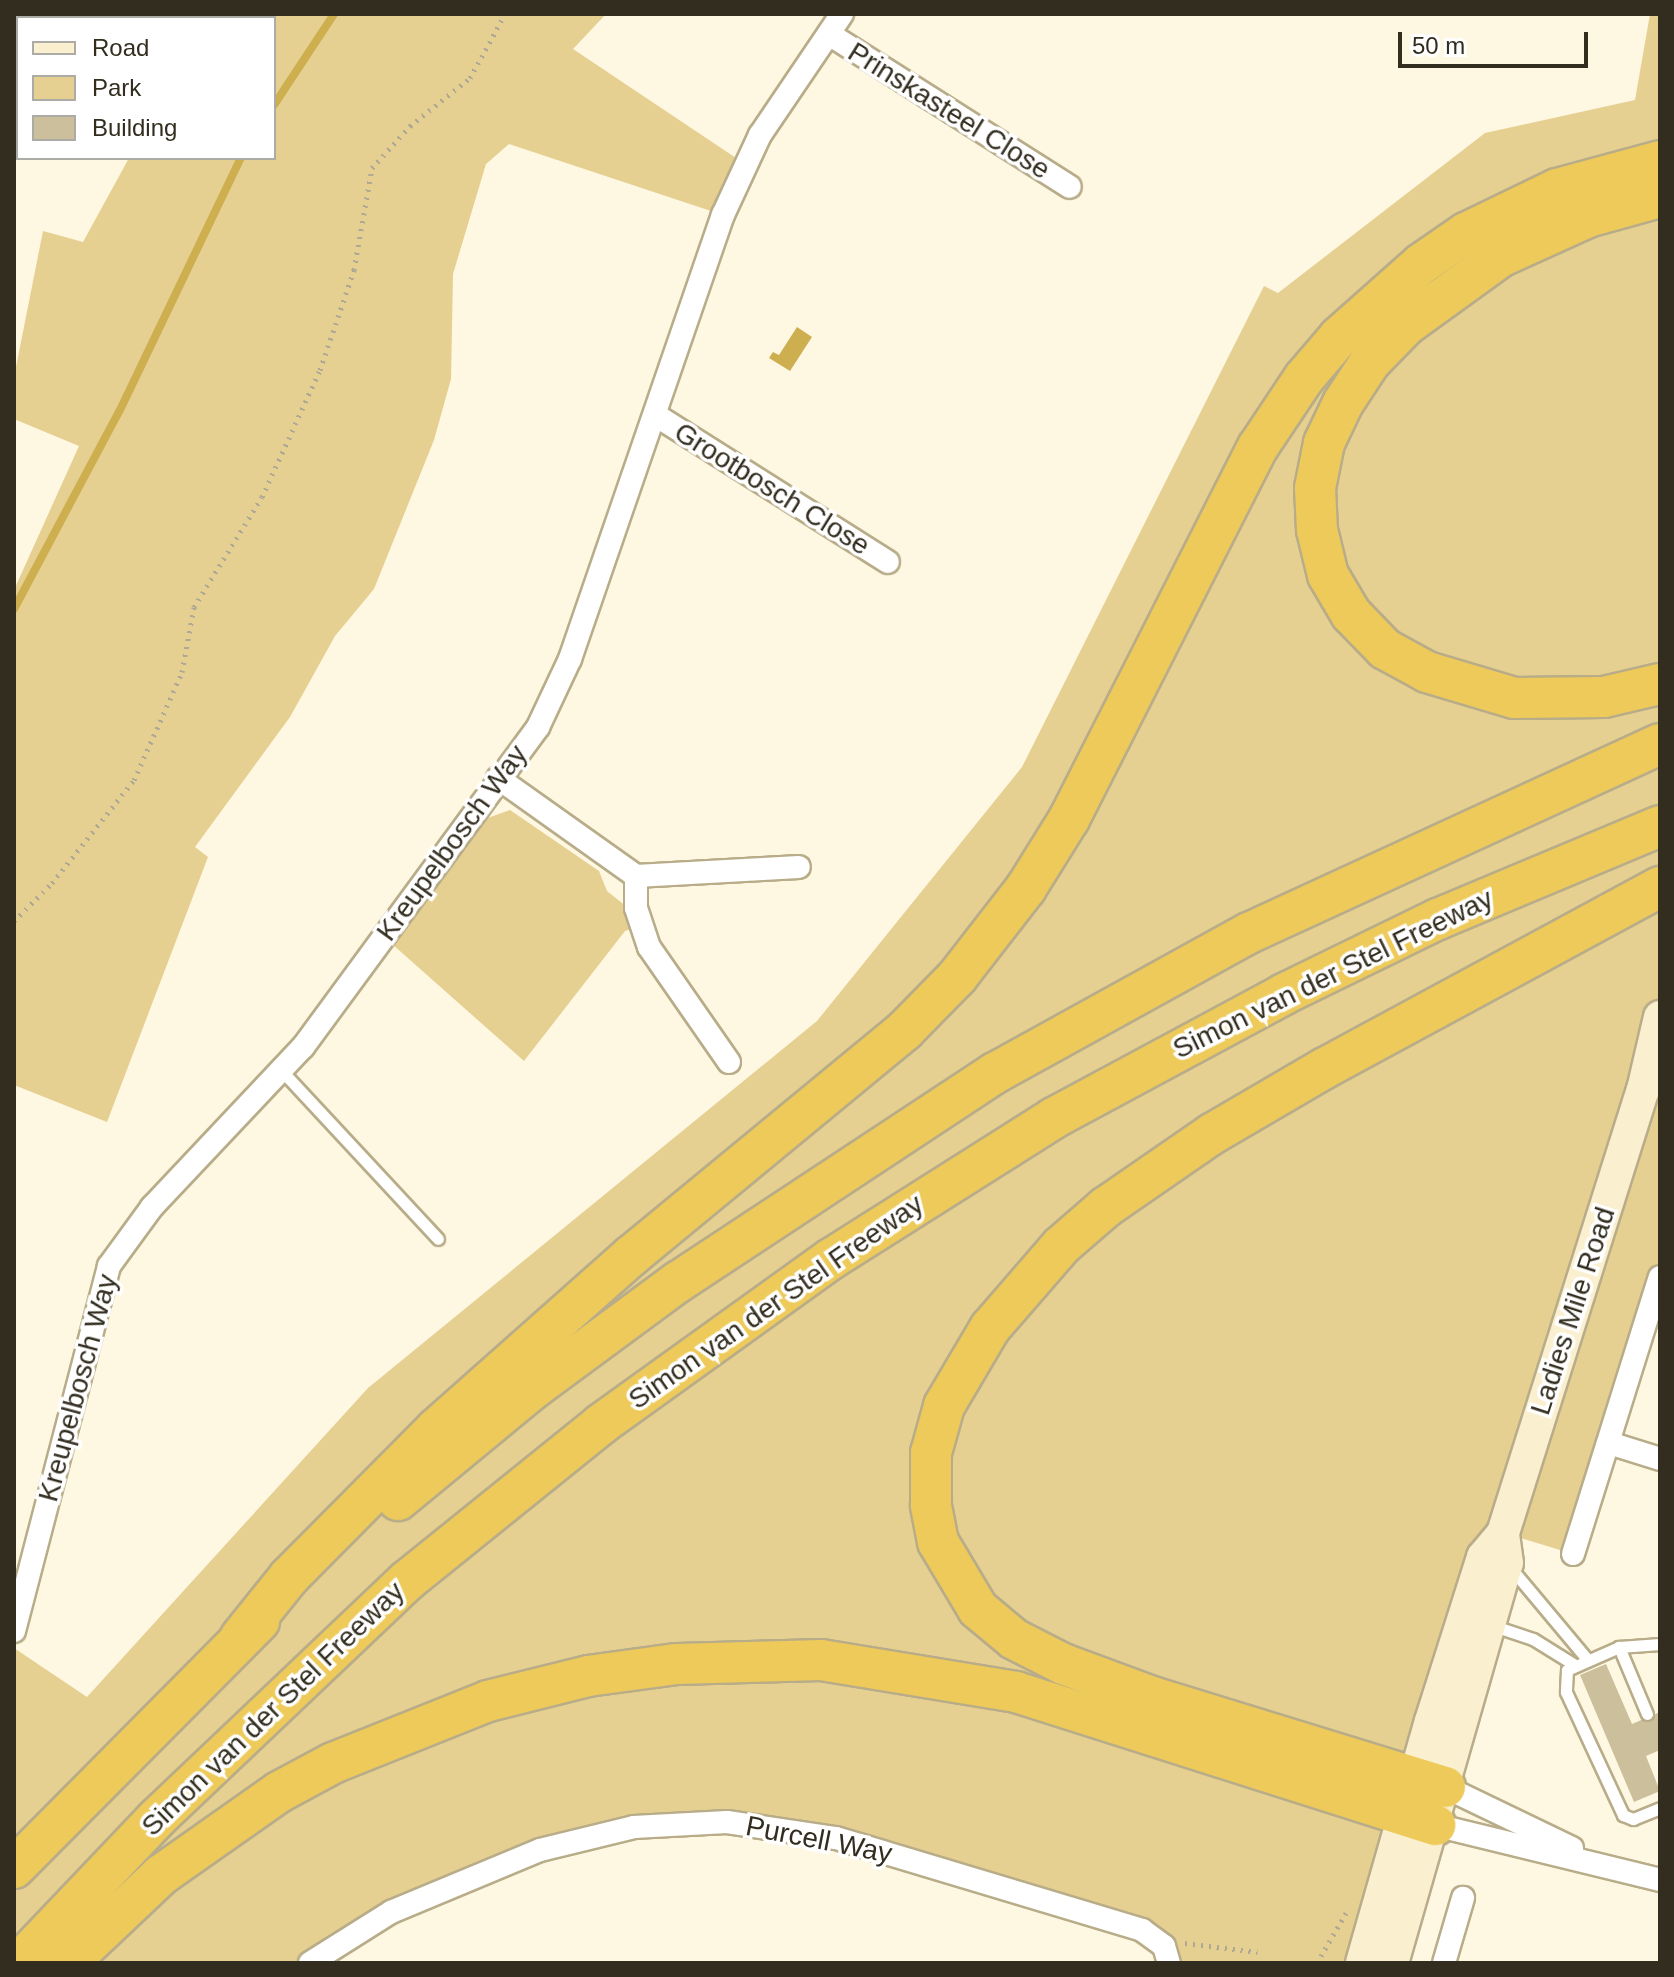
<!DOCTYPE html>
<style>
body{margin:0}
#map{position:relative;width:1674px;height:1977px;overflow:hidden;background:#fef7e1;font-family:Arial,sans-serif}
div>[style]{position:absolute}
.green>*{inset:0;background:#e5d091}
.water>*{inset:0;background:#cdaf50}
.stream>*{height:8px;margin:-4px;padding:0 4px;transform-origin:4px;border-radius:4px;background:#cdaf50}
.building>*{inset:0;background:#ccc09c}
.path>*{height:5px;margin-top:-2.5px;transform-origin:0;background:repeating-linear-gradient(90deg,#aea895 0 2px,transparent 0 8px)}
.roads{filter:drop-shadow(2px 0 #b8ac89) drop-shadow(-2px 0 #b8ac89) drop-shadow(0 2px #b8ac89) drop-shadow(0 -2px #b8ac89)}
.service>*{height:11px;margin:-5.5px;padding:0 5.5px;transform-origin:5.5px;border-radius:5.5px;background:#fff}
.minor>*{height:22px;margin:-11px;padding:0 11px;transform-origin:11px;border-radius:11px;background:#fff}
.secondary>*{height:32px;margin:-16px;padding:0 16px;transform-origin:16px;border-radius:16px;background:#faefce}
.motorway>*{height:40px;margin:-20px;padding:0 20px;transform-origin:20px;border-radius:20px;background:#edca5a}
span{translate:-50% -50%;white-space:nowrap;text-align:center;line-height:1.15;-webkit-text-stroke:7px #fff;paint-order:stroke}
.street-label{font-size:28px;color:#322d1f}
.frame{position:absolute;inset:0;border:16px solid #322d1f;pointer-events:none}
.legend{position:absolute;left:16px;top:16px;width:260px;height:144px;box-sizing:border-box;background:#fff;border:2px solid #adaba5;margin:0;padding:10px 14px;list-style:none;font-size:24px;color:#322d1f}
.legend li{display:flex;align-items:center;gap:16px;height:40px}
.legend b{width:40px;border:2px solid #adaba5}
.scale{position:absolute;left:1398px;top:32px;width:190px;height:36px;box-sizing:border-box;border:4px solid #322d1f;border-top:0;padding-left:10px;font-size:24px;line-height:28px;white-space:nowrap;color:#322d1f;-webkit-text-stroke:6px #fff;paint-order:stroke}
</style>
<div id="map">
<div class="green">
<div style="clip-path:polygon(168px 14px,606px 14px,573px 49px,745px 164px,723px 215px,509px 144px,486px 164px,453px 274px,451px 379px,434px 440px,374px 589px,335px 636px,290px 717px,195px 847px,208px 857px,107px 1122px,14px 1085px,14px 590px,79px 446px,14px 419px,14px 377px,43px 231px,83px 242px,129px 158px,274px 158px,274px 18px,167px 18px)"></div>
<div style="clip-path:polygon(1650px 14px,1660px 14px,1660px 1277px,1573px 1554px,1504px 1533px,1392px 1963px,1169px 1963px,1164px 1946px,914px 1860px,727px 1822px,540px 1850px,310px 1963px,14px 1963px,14px 1648px,87px 1697px,368px 1388px,817px 1021px,1022px 767px,1264px 286px,1278px 293px,1485px 133px,1635px 100px)"></div>
<div style="clip-path:polygon(510px 810px,599px 871px,607px 891px,627px 907px,634px 928px,625px 931px,524px 1061px,392px 944px,482px 820px)"></div>
</div>
<div class="water">
<div style="clip-path:polygon(797px 327px,812px 337px,790px 371px,769px 358px,773px 352px,779px 355px)"></div>
</div>
<div class="stream">
<div style="left:274px;top:105px;width:109px;rotate:-56.6deg"></div>
<div style="left:14px;top:609px;width:225px;rotate:-62deg"></div>
<div style="left:120px;top:410px;width:280px;rotate:-64.4deg"></div>
</div>
<div class="building">
<div style="clip-path:polygon(1606px 1664px,1632px 1724px,1660px 1712px,1660px 1750px,1646px 1756px,1660px 1791px,1634px 1802px,1580px 1675px)"></div>
</div>
<div class="path">
<div style="left:14px;top:921px;width:54px;rotate:-45deg"></div>
<div style="left:52px;top:883px;width:132px;rotate:-51.5deg"></div>
<div style="left:134px;top:780px;width:118px;rotate:-66deg"></div>
<div style="left:182px;top:672px;width:66px;rotate:-79.5deg"></div>
<div style="left:194px;top:607px;width:129px;rotate:-58.3deg"></div>
<div style="left:262px;top:497px;width:140px;rotate:-65.5deg"></div>
<div style="left:320px;top:370px;width:106px;rotate:-71.2deg"></div>
<div style="left:354px;top:270px;width:104px;rotate:-80deg"></div>
<div style="left:372px;top:168px;width:57px;rotate:-47.9deg"></div>
<div style="left:410px;top:126px;width:77px;rotate:-38.7deg"></div>
<div style="left:470px;top:78px;width:73px;rotate:-61.3deg"></div>
<div style="left:1185px;top:1943px;width:73px;rotate:7.1deg"></div>
<div style="left:1317px;top:1963px;width:58px;rotate:-59.9deg"></div>
</div>
<div class="roads">
<div class="service">
<div style="left:282px;top:1071px;width:229px;rotate:47.1deg"></div>
<div style="left:1510px;top:1567px;width:120px;rotate:50.1deg"></div>
<div style="left:1494px;top:1626px;width:41px;rotate:18.4deg"></div>
<div style="left:1533px;top:1639px;width:49px;rotate:31.8deg"></div>
<div style="left:1619px;top:1647px;width:41px;rotate:-4.2deg"></div>
<div style="left:1647px;top:1714px;width:73px;rotate:-112.7deg"></div>
<div style="left:1619px;top:1647px;width:57px;rotate:156.1deg"></div>
<div style="left:1567px;top:1670px;width:22px;rotate:93deg"></div>
<div style="left:1566px;top:1692px;width:136px;rotate:65.1deg"></div>
<div style="left:1623px;top:1815px;width:11px;rotate:22deg"></div>
<div style="left:1633px;top:1819px;width:29px;rotate:-22deg"></div>
</div>
<div class="minor">
<div style="left:829px;top:34px;width:285px;rotate:32.4deg"></div>
<div style="left:657px;top:416px;width:273px;rotate:32.3deg"></div>
<div style="left:498px;top:778px;width:169px;rotate:35.4deg"></div>
<div style="left:636px;top:876px;width:163px;rotate:-3.2deg"></div>
<div style="left:636px;top:876px;width:32px;rotate:90deg"></div>
<div style="left:636px;top:908px;width:41px;rotate:71.6deg"></div>
<div style="left:649px;top:947px;width:140px;rotate:55.2deg"></div>
<div style="left:1609px;top:1443px;width:53px;rotate:17.4deg"></div>
<div style="left:1573px;top:1554px;width:290px;rotate:-72.6deg"></div>
<div style="left:14px;top:1631px;width:377px;rotate:-75.4deg"></div>
<div style="left:109px;top:1266px;width:73px;rotate:-53.9deg"></div>
<div style="left:152px;top:1207px;width:220px;rotate:-46.7deg"></div>
<div style="left:303px;top:1047px;width:397px;rotate:-53.7deg"></div>
<div style="left:538px;top:727px;width:75px;rotate:-64.8deg"></div>
<div style="left:570px;top:659px;width:470px;rotate:-71deg"></div>
<div style="left:723px;top:215px;width:88px;rotate:-65.2deg"></div>
<div style="left:760px;top:135px;width:146px;rotate:-55.9deg"></div>
<div style="left:1445px;top:1787px;width:141px;rotate:25.7deg"></div>
<div style="left:1435px;top:1825px;width:232px;rotate:13.7deg"></div>
<div style="left:310px;top:1963px;width:96px;rotate:-32.2deg"></div>
<div style="left:391px;top:1912px;width:161px;rotate:-22.6deg"></div>
<div style="left:540px;top:1850px;width:97px;rotate:-13.7deg"></div>
<div style="left:634px;top:1827px;width:93px;rotate:-3.1deg"></div>
<div style="left:727px;top:1822px;width:110px;rotate:8.4deg"></div>
<div style="left:836px;top:1838px;width:320px;rotate:16.7deg"></div>
<div style="left:1142px;top:1930px;width:27px;rotate:36deg"></div>
<div style="left:1164px;top:1946px;width:18px;rotate:74deg"></div>
<div style="left:1444px;top:1963px;width:68px;rotate:-73.7deg"></div>
</div>
<div class="secondary">
<div style="left:1362px;top:1963px;width:252px;rotate:-74.1deg"></div>
<div style="left:1431px;top:1721px;width:172px;rotate:-72.4deg"></div>
<div style="left:1483px;top:1557px;width:31px;rotate:-50deg"></div>
<div style="left:1503px;top:1533px;width:465px;rotate:-72.5deg"></div>
<div style="left:1643px;top:1090px;width:75px;rotate:-76.9deg"></div>
<div style="left:1392px;top:1963px;width:416px;rotate:-74deg"></div>
<div style="left:1507px;top:1563px;width:30px;rotate:-98deg"></div>
</div>
<div class="motorway">
<div style="left:1660px;top:197px;width:75px;rotate:164.5deg"></div>
<div style="left:1588px;top:217px;width:97px;rotate:155.6deg"></div>
<div style="left:1500px;top:257px;width:116px;rotate:144.1deg"></div>
<div style="left:1406px;top:325px;width:52px;rotate:134.2deg"></div>
<div style="left:1370px;top:362px;width:49px;rotate:123.4deg"></div>
<div style="left:1343px;top:403px;width:44px;rotate:115.4deg"></div>
<div style="left:1324px;top:443px;width:46px;rotate:101.3deg"></div>
<div style="left:1315px;top:488px;width:42px;rotate:87.3deg"></div>
<div style="left:1317px;top:530px;width:46px;rotate:76.3deg"></div>
<div style="left:1328px;top:575px;width:45px;rotate:59.5deg"></div>
<div style="left:1351px;top:614px;width:49px;rotate:45.8deg"></div>
<div style="left:1385px;top:649px;width:48px;rotate:28.7deg"></div>
<div style="left:1427px;top:672px;width:91px;rotate:16.6deg"></div>
<div style="left:1514px;top:698px;width:90px;rotate:-0.6deg"></div>
<div style="left:1604px;top:697px;width:57px;rotate:-13.1deg"></div>
<div style="left:398px;top:1500px;width:176px;rotate:-39.5deg"></div>
<div style="left:534px;top:1388px;width:179px;rotate:-36.4deg"></div>
<div style="left:678px;top:1282px;width:380px;rotate:-33.4deg"></div>
<div style="left:995px;top:1073px;width:290px;rotate:-28.9deg"></div>
<div style="left:1249px;top:933px;width:452px;rotate:-24.7deg"></div>
<div style="left:240px;top:1638px;width:78px;rotate:-51.2deg"></div>
<div style="left:289px;top:1577px;width:209px;rotate:-45.2deg"></div>
<div style="left:436px;top:1429px;width:261px;rotate:-41.6deg"></div>
<div style="left:631px;top:1256px;width:354px;rotate:-39.5deg"></div>
<div style="left:904px;top:1031px;width:76px;rotate:-45.5deg"></div>
<div style="left:957px;top:977px;width:113px;rotate:-52.2deg"></div>
<div style="left:1026px;top:888px;width:81px;rotate:-58.1deg"></div>
<div style="left:1069px;top:819px;width:417px;rotate:-63.1deg"></div>
<div style="left:1258px;top:447px;width:83px;rotate:-56.3deg"></div>
<div style="left:1304px;top:378px;width:54px;rotate:-49.5deg"></div>
<div style="left:1339px;top:337px;width:110px;rotate:-41.7deg"></div>
<div style="left:1421px;top:264px;width:55px;rotate:-34.6deg"></div>
<div style="left:1466px;top:233px;width:101px;rotate:-25.8deg"></div>
<div style="left:1557px;top:189px;width:107px;rotate:-15.2deg"></div>
<div style="left:1445px;top:1787px;width:303px;rotate:-162.9deg"></div>
<div style="left:1155px;top:1698px;width:98px;rotate:-159.7deg"></div>
<div style="left:1063px;top:1664px;width:55px;rotate:-153deg"></div>
<div style="left:1014px;top:1639px;width:47px;rotate:-140.2deg"></div>
<div style="left:978px;top:1609px;width:78px;rotate:-120.8deg"></div>
<div style="left:938px;top:1542px;width:38px;rotate:-101deg"></div>
<div style="left:931px;top:1505px;width:52px;rotate:-90deg"></div>
<div style="left:931px;top:1453px;width:49px;rotate:-74.5deg"></div>
<div style="left:944px;top:1406px;width:91px;rotate:-59.5deg"></div>
<div style="left:990px;top:1328px;width:108px;rotate:-49.1deg"></div>
<div style="left:1061px;top:1246px;width:60px;rotate:-40.9deg"></div>
<div style="left:1106px;top:1207px;width:129px;rotate:-34.6deg"></div>
<div style="left:1212px;top:1134px;width:131px;rotate:-30.3deg"></div>
<div style="left:1325px;top:1068px;width:381px;rotate:-28.4deg"></div>
<div style="left:14px;top:1868px;width:348px;rotate:-45.2deg"></div>
<div style="left:19px;top:1963px;width:200px;rotate:-46.4deg"></div>
<div style="left:157px;top:1818px;width:346px;rotate:-43.5deg"></div>
<div style="left:408px;top:1580px;width:248px;rotate:-38.9deg"></div>
<div style="left:601px;top:1424px;width:283px;rotate:-35.7deg"></div>
<div style="left:831px;top:1259px;width:264px;rotate:-32.3deg"></div>
<div style="left:1054px;top:1118px;width:261px;rotate:-28.3deg"></div>
<div style="left:1284px;top:994px;width:171px;rotate:-26deg"></div>
<div style="left:1438px;top:919px;width:241px;rotate:-22.7deg"></div>
<div style="left:68px;top:1963px;width:128px;rotate:-43.4deg"></div>
<div style="left:161px;top:1875px;width:144px;rotate:-35.1deg"></div>
<div style="left:279px;top:1792px;width:61px;rotate:-28.2deg"></div>
<div style="left:333px;top:1763px;width:167px;rotate:-21.8deg"></div>
<div style="left:488px;top:1701px;width:103px;rotate:-14deg"></div>
<div style="left:588px;top:1676px;width:90px;rotate:-7.7deg"></div>
<div style="left:677px;top:1664px;width:144px;rotate:-1.6deg"></div>
<div style="left:821px;top:1660px;width:198px;rotate:9.3deg"></div>
<div style="left:1016px;top:1692px;width:440px;rotate:17.6deg"></div>
</div>
</div>
<div class="street-label">
<span style="left:949px;top:111px;rotate:32deg">Prinskasteel Close</span>
<span style="left:772px;top:489px;rotate:32deg">Grootbosch Close</span>
<span style="left:452px;top:843px;rotate:-54deg">Kreupelbosch Way</span>
<span style="left:1333px;top:974px;rotate:-26deg">Simon van der Stel Freeway</span>
<span style="left:776px;top:1302px;rotate:-35deg">Simon van der Stel Freeway</span>
<span style="left:1573px;top:1311px;rotate:-72deg">Ladies Mile Road</span>
<span style="left:78px;top:1388px;rotate:-75deg">Kreupelbosch Way</span>
<span style="left:273px;top:1709px;rotate:-44deg">Simon van der Stel Freeway</span>
<span style="left:819px;top:1840px;rotate:11deg">Purcell Way</span>
</div>
<div class="frame"></div>
<ul class="legend">
<li><b style="height:10px;background:#faefce"></b>Road</li>
<li><b style="height:22px;background:#e5d091"></b>Park</li>
<li><b style="height:22px;background:#ccc09c"></b>Building</li>
</ul>
<div class="scale">50 m</div>
</div>
